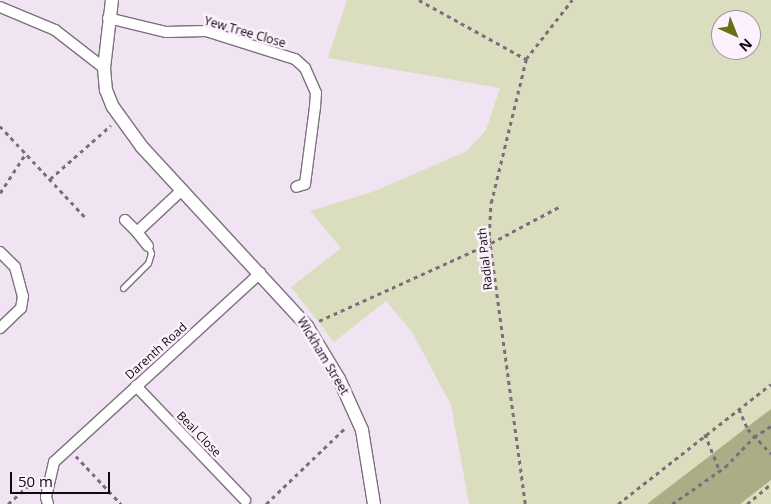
<!DOCTYPE html>
<style>
body{margin:0}
#map{position:relative;width:771px;height:504px;overflow:hidden;background:#f0e3f2;font-family:"Open Sans",sans-serif}
div>[style]{position:absolute}
.green>*{inset:0;background:#dbdebe}
.forest>*{inset:0;background:#aaad86}
.path>*{height:2.5px;margin-top:-1.25px;transform-origin:0;background:repeating-linear-gradient(90deg,#787079 0 4px,transparent 0 8px)}
.roads{filter:drop-shadow(1px 0 #7d717e) drop-shadow(-1px 0 #7d717e) drop-shadow(0 1px #7d717e) drop-shadow(0 -1px #7d717e)}
.service>*{height:5px;margin:-2.5px;padding:0 2.5px;transform-origin:2.5px;border-radius:2.5px;background:#fff}
.minor>*{height:10px;margin:-5px;padding:0 5px;transform-origin:5px;border-radius:5px;background:#fff}
.tertiary>*{height:12px;margin:-6px;padding:0 6px;transform-origin:6px;border-radius:6px;background:#fff}
span{translate:-50% -50%;white-space:nowrap;text-align:center;line-height:1.15;-webkit-text-stroke:5px #fcf1fd;paint-order:stroke}
.street-label{font-size:12px;color:#0f0a0f}
.north{position:absolute;left:711px;top:10px;width:50px;height:50px;box-sizing:border-box;background:#fcf1fd;border:1px solid #9d959e;border-radius:50%;rotate:136deg;font-size:14px;font-weight:700;line-height:20px;text-align:center;color:#0f0a0f}
.north::after{content:'';display:block;margin:auto;width:18px;height:22px;background:#6c7015;clip-path:polygon(50% 0,100% 100%,50% 72%,0 100%)}
.scale{position:absolute;left:10px;top:472px;width:100px;height:22px;box-sizing:border-box;border:2px solid #0f0a0f;border-top:0;padding-left:6px;font-size:15px;line-height:18px;white-space:nowrap;color:#0f0a0f;-webkit-text-stroke:4px #fcf1fd;paint-order:stroke}
</style>
<div id="map">
<div class="green">
<div style="clip-path:polygon(evenodd,347px 0,771px 0,771px 504px,469px 504px,451px 405px,412px 332px,386px 301px,334px 342px,291px 287px,341px 248px,310px 211px,375px 191px,467px 151px,486px 130px,500px 88px,328px 58px,347px 0,721px 20px,751px 20px,751px 50px,721px 50px,721px 20px)"></div>
</div>
<div class="forest">
<div style="clip-path:polygon(771px 409px,771px 480px,740px 504px,647px 504px)"></div>
</div>
<div class="path">
<div style="left:419px;top:0;width:122px;rotate:28.9deg"></div>
<div style="left:0;top:126px;width:127px;rotate:46.9deg"></div>
<div style="left:50px;top:179px;width:81px;rotate:-41.5deg"></div>
<div style="left:0;top:193px;width:48px;rotate:-57deg"></div>
<div style="left:319px;top:321px;width:189px;rotate:-24.4deg"></div>
<div style="left:491px;top:243px;width:77px;rotate:-27.9deg"></div>
<div style="left:739px;top:409px;width:22px;rotate:66deg"></div>
<div style="left:748px;top:429px;width:34px;rotate:47deg"></div>
<div style="left:705px;top:434px;width:40px;rotate:68deg"></div>
<div style="left:76px;top:456px;width:66px;rotate:46.8deg"></div>
<div style="left:8px;top:504px;width:40px;rotate:-42deg"></div>
<div style="left:266px;top:504px;width:111px;rotate:-43.9deg"></div>
<div style="left:525px;top:504px;width:270px;rotate:-97.7deg"></div>
<div style="left:489px;top:236px;width:33px;rotate:-87deg"></div>
<div style="left:491px;top:203px;width:148px;rotate:-76.3deg"></div>
<div style="left:526px;top:59px;width:75px;rotate:-52.1deg"></div>
<div style="left:618px;top:504px;width:194px;rotate:-38.1deg"></div>
<div style="left:672px;top:504px;width:65px;rotate:-34.9deg"></div>
<div style="left:725px;top:467px;width:42px;rotate:-46deg"></div>
<div style="left:754px;top:437px;width:20px;rotate:-33deg"></div>
<div style="left:747px;top:504px;width:31px;rotate:-40deg"></div>
</div>
<div class="roads">
<div class="service">
<div style="left:123px;top:288px;width:35px;rotate:-45deg"></div>
<div style="left:148px;top:263px;width:10px;rotate:-73deg"></div>
<div style="left:151px;top:253px;width:8px;rotate:-113deg"></div>
</div>
<div class="minor">
<div style="left:0;top:7px;width:60px;rotate:22.7deg"></div>
<div style="left:55px;top:30px;width:62px;rotate:37.8deg"></div>
<div style="left:108px;top:18px;width:60px;rotate:13.6deg"></div>
<div style="left:166px;top:32px;width:40px;rotate:-1.4deg"></div>
<div style="left:206px;top:31px;width:93px;rotate:17.5deg"></div>
<div style="left:295px;top:59px;width:13px;rotate:42deg"></div>
<div style="left:305px;top:68px;width:27px;rotate:66deg"></div>
<div style="left:316px;top:93px;width:14px;rotate:94deg"></div>
<div style="left:315px;top:107px;width:78px;rotate:97.4deg"></div>
<div style="left:305px;top:184px;width:9px;rotate:162deg"></div>
<div style="left:125px;top:220px;width:17px;rotate:45deg"></div>
<div style="left:148px;top:246px;width:18px;rotate:-128deg"></div>
<div style="left:137px;top:232px;width:62px;rotate:-43deg"></div>
<div style="left:0;top:252px;width:21px;rotate:45deg"></div>
<div style="left:15px;top:267px;width:30px;rotate:75deg"></div>
<div style="left:23px;top:296px;width:12px;rotate:99deg"></div>
<div style="left:21px;top:308px;width:29px;rotate:136deg"></div>
<div style="left:136px;top:386px;width:158px;rotate:46.3deg"></div>
<div style="left:48px;top:504px;width:7px;rotate:-106deg"></div>
<div style="left:46px;top:497px;width:36px;rotate:-77deg"></div>
<div style="left:54px;top:462px;width:280px;rotate:-42.5deg"></div>
</div>
<div class="tertiary">
<div style="left:112px;top:0;width:68px;rotate:96.7deg"></div>
<div style="left:104px;top:68px;width:22px;rotate:85deg"></div>
<div style="left:106px;top:90px;width:18px;rotate:68deg"></div>
<div style="left:113px;top:107px;width:49px;rotate:54.1deg"></div>
<div style="left:142px;top:147px;width:243px;rotate:47.3deg"></div>
<div style="left:307px;top:326px;width:62px;rotate:58.9deg"></div>
<div style="left:339px;top:379px;width:56px;rotate:65.7deg"></div>
<div style="left:362px;top:430px;width:75px;rotate:80.8deg"></div>
</div>
</div>
<div class="street-label">
<span style="left:245px;top:32px;rotate:16deg">Yew Tree Close</span>
<span style="left:485px;top:259px;rotate:-96deg">Radial Path</span>
<span style="left:156px;top:351px;rotate:-42deg">Darenth Road</span>
<span style="left:323px;top:356px;rotate:59deg">Wickham Street</span>
<span style="left:199px;top:434px;rotate:46deg">Beal Close</span>
</div>
<div class="north">N</div>
<div class="scale">50 m</div>
</div>
